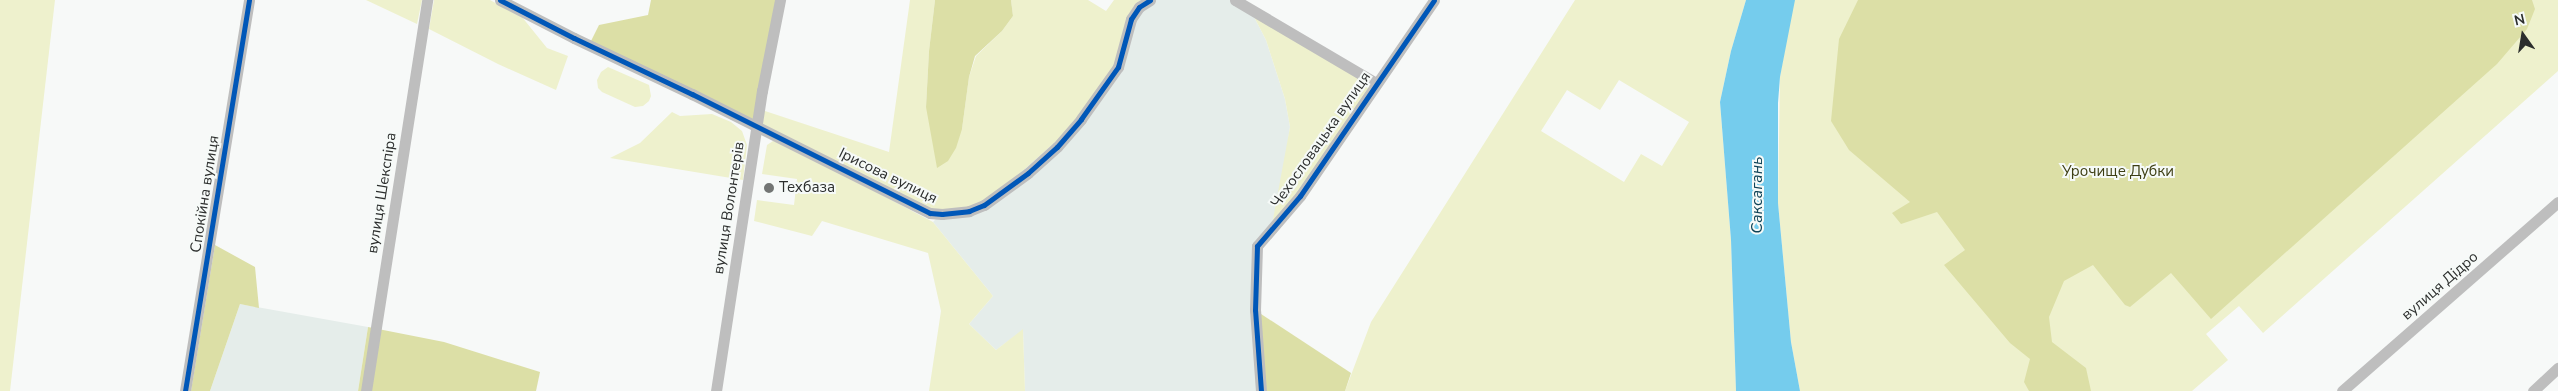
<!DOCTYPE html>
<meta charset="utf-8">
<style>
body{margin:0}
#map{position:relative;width:2558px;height:391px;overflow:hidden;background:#f7f9f8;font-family:"Nunito Sans",sans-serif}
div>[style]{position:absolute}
.built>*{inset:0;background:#e5edea}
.green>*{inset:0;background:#eef1cd}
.forest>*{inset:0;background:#dcdfa6}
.water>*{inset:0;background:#75cced}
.minor>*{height:11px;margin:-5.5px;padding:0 5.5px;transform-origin:5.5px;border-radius:5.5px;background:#bebebe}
.cycleway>*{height:5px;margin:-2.5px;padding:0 2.5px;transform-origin:2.5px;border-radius:2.5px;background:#0057b8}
.dots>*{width:14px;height:14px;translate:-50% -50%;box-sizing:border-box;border:2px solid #f6faf8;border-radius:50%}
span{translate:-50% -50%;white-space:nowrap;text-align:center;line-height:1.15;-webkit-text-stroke:4px #f6faf8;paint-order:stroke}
.street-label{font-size:15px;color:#2c2e2d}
.park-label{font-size:15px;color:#3d3e13}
.poi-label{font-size:15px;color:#2c2e2d}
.left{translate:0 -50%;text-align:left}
.water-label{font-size:16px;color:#0f4357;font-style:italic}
.north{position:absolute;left:2498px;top:10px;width:50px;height:50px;-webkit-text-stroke:4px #f6faf8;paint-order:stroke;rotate:347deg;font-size:14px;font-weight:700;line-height:20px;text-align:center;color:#2c2e2d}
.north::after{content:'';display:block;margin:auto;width:18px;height:22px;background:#2c2e2d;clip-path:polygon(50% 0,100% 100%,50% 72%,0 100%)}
</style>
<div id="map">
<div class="built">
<div style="clip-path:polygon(1150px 0,1235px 0,1251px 11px,1266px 40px,1285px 99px,1290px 127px,1283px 174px,1271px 230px,1257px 246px,1261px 391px,1025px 391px,1023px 330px,996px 350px,969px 324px,993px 296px,933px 222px)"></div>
<div style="clip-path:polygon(240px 304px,368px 327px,358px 391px,210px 391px)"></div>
</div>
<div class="green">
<div style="clip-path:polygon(0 0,55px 0,10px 391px,0 391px)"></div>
<div style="clip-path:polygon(366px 0,422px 0,417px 24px)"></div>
<div style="clip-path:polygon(434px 0,490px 0,522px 17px,547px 48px,568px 56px,556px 90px,498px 64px,429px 29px)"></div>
<div style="clip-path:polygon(910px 0,935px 0,929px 51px,926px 107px,962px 129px,969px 77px,976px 56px,1002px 31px,1013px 16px,1011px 0,1088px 0,1106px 11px,1114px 0,1150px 0,1139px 7px,1118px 67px,1081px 119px,984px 205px,930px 213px,757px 126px,759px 109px,889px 152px)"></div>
<div style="clip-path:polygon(evenodd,1575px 0,1746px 0,1731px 51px,1720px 102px,1731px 240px,1736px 391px,1345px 391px,1371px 322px,1575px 0,1619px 80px,1689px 122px,1662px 166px,1641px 154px,1624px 182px,1541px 131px,1567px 90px,1600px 110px,1619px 80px)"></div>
<div style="clip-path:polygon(1785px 0,2558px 0,2558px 71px,2263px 333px,2239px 306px,2206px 334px,2228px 360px,2192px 391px,1800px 391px,1791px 342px,1778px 203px,1780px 77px,1787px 35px)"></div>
<div style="clip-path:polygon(1251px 11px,1376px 83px,1271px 230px,1290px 127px,1285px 99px,1266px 40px)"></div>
<div style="clip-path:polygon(608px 67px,649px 85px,651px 96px,649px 101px,643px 106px,635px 107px,602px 92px,598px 88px,597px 80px,601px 72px)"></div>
<div style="clip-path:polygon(672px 112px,680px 116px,712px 114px,731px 122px,742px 131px,747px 145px,743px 180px,610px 158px,640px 143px)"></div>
<div style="clip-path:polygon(773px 141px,781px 142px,933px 222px,993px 296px,969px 324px,996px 350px,1023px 329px,1025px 391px,929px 391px,941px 311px,928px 253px,822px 221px,812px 236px,754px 221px,757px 200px,794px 205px,797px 179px,762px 174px,767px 145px)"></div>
</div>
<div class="forest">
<div style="clip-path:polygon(651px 0,780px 0,757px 126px,589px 45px,599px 25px,648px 15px)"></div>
<div style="clip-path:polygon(935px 0,1011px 0,1013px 16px,1002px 31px,975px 56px,969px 77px,962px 129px,956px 148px,948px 161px,937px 168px,926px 107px,929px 51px)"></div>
<div style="clip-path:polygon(1858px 0,2532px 0,2535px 9px,2527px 29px,2497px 64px,2211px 319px,2171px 273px,2130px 307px,2125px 305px,2093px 265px,2064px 281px,2049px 317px,2052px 342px,2086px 368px,2091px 391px,2029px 391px,2024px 382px,2030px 359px,2010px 343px,1944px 265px,1965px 250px,1937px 212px,1901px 224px,1892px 213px,1910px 202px,1849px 150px,1831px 121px,1839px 39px)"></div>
<div style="clip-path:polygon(215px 245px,255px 267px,259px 308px,240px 304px,210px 391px,191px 391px)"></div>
<div style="clip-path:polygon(1255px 310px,1351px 373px,1345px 391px,1261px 391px)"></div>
<div style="clip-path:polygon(368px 327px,444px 342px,540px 372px,536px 391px,358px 391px)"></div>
</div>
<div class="water">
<div style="clip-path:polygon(1746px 0,1795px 0,1780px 77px,1778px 103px,1778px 203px,1791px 342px,1800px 391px,1736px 391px,1731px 240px,1720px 102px,1731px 51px)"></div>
</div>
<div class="minor">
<div style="left:500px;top:0;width:83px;rotate:27.2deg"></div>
<div style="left:574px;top:38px;width:131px;rotate:25.4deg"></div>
<div style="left:692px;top:94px;width:266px;rotate:26.6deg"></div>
<div style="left:930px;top:213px;width:12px;rotate:5deg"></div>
<div style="left:942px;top:214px;width:27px;rotate:-6deg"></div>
<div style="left:969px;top:211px;width:16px;rotate:-22deg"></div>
<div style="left:984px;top:205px;width:54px;rotate:-36deg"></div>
<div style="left:1028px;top:173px;width:39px;rotate:-42deg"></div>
<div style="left:1057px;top:147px;width:37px;rotate:-49deg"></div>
<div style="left:1081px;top:119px;width:64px;rotate:-54.6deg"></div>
<div style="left:1118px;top:67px;width:50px;rotate:-74.8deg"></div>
<div style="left:1131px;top:19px;width:14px;rotate:-56deg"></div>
<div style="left:1139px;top:7px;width:13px;rotate:-32deg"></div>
<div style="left:1235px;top:0;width:164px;rotate:30.5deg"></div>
<div style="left:185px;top:391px;width:396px;rotate:-80.7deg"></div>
<div style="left:366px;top:391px;width:396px;rotate:-81.1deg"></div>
<div style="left:716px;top:391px;width:304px;rotate:-81.3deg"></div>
<div style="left:762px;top:91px;width:93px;rotate:-78.8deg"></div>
<div style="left:1261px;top:391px;width:81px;rotate:-94.2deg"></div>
<div style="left:1255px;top:310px;width:64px;rotate:-88.2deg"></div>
<div style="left:1257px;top:246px;width:66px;rotate:-49.3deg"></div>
<div style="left:1300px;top:196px;width:237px;rotate:-55.6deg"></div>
<div style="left:2342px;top:391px;width:287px;rotate:-41.2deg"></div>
<div style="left:2533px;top:391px;width:34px;rotate:-43deg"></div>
</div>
<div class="cycleway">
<div style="left:500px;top:0;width:83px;rotate:27.2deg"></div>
<div style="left:574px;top:38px;width:131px;rotate:25.4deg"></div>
<div style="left:692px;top:94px;width:266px;rotate:26.6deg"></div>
<div style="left:930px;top:213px;width:12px;rotate:5deg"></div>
<div style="left:942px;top:214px;width:27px;rotate:-6deg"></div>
<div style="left:969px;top:211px;width:16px;rotate:-22deg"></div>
<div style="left:984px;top:205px;width:54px;rotate:-36deg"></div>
<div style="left:1028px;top:173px;width:39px;rotate:-42deg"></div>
<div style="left:1057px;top:147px;width:37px;rotate:-49deg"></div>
<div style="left:1081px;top:119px;width:64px;rotate:-54.6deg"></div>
<div style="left:1118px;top:67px;width:50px;rotate:-74.8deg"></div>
<div style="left:1131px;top:19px;width:14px;rotate:-56deg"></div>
<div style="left:1139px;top:7px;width:13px;rotate:-32deg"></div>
<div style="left:185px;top:391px;width:396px;rotate:-80.7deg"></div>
<div style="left:1261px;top:391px;width:81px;rotate:-94.2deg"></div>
<div style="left:1255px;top:310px;width:64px;rotate:-88.2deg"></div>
<div style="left:1257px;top:246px;width:66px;rotate:-49.3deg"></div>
<div style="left:1300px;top:196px;width:237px;rotate:-55.6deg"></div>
</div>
<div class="dots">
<div style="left:769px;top:188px;background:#737574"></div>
</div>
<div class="street-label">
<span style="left:1321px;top:140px;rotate:-55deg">Чехословацька вулиця</span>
<span style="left:888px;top:176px;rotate:26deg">Ірисова вулиця</span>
<span style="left:382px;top:193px;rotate:-81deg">вулиця Шекспіра</span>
<span style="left:205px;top:194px;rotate:-81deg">Спокійна вулиця</span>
<span style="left:729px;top:208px;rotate:-81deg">вулиця Волонтерів</span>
<span style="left:2440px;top:286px;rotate:-41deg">вулиця Дідро</span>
</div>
<div class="park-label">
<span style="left:2118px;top:172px">Урочище Дубки</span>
</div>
<div class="poi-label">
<span class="left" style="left:779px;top:188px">Техбаза</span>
</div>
<div class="water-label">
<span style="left:1757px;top:195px;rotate:-90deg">Саксагань</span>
</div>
<div class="north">N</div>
</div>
